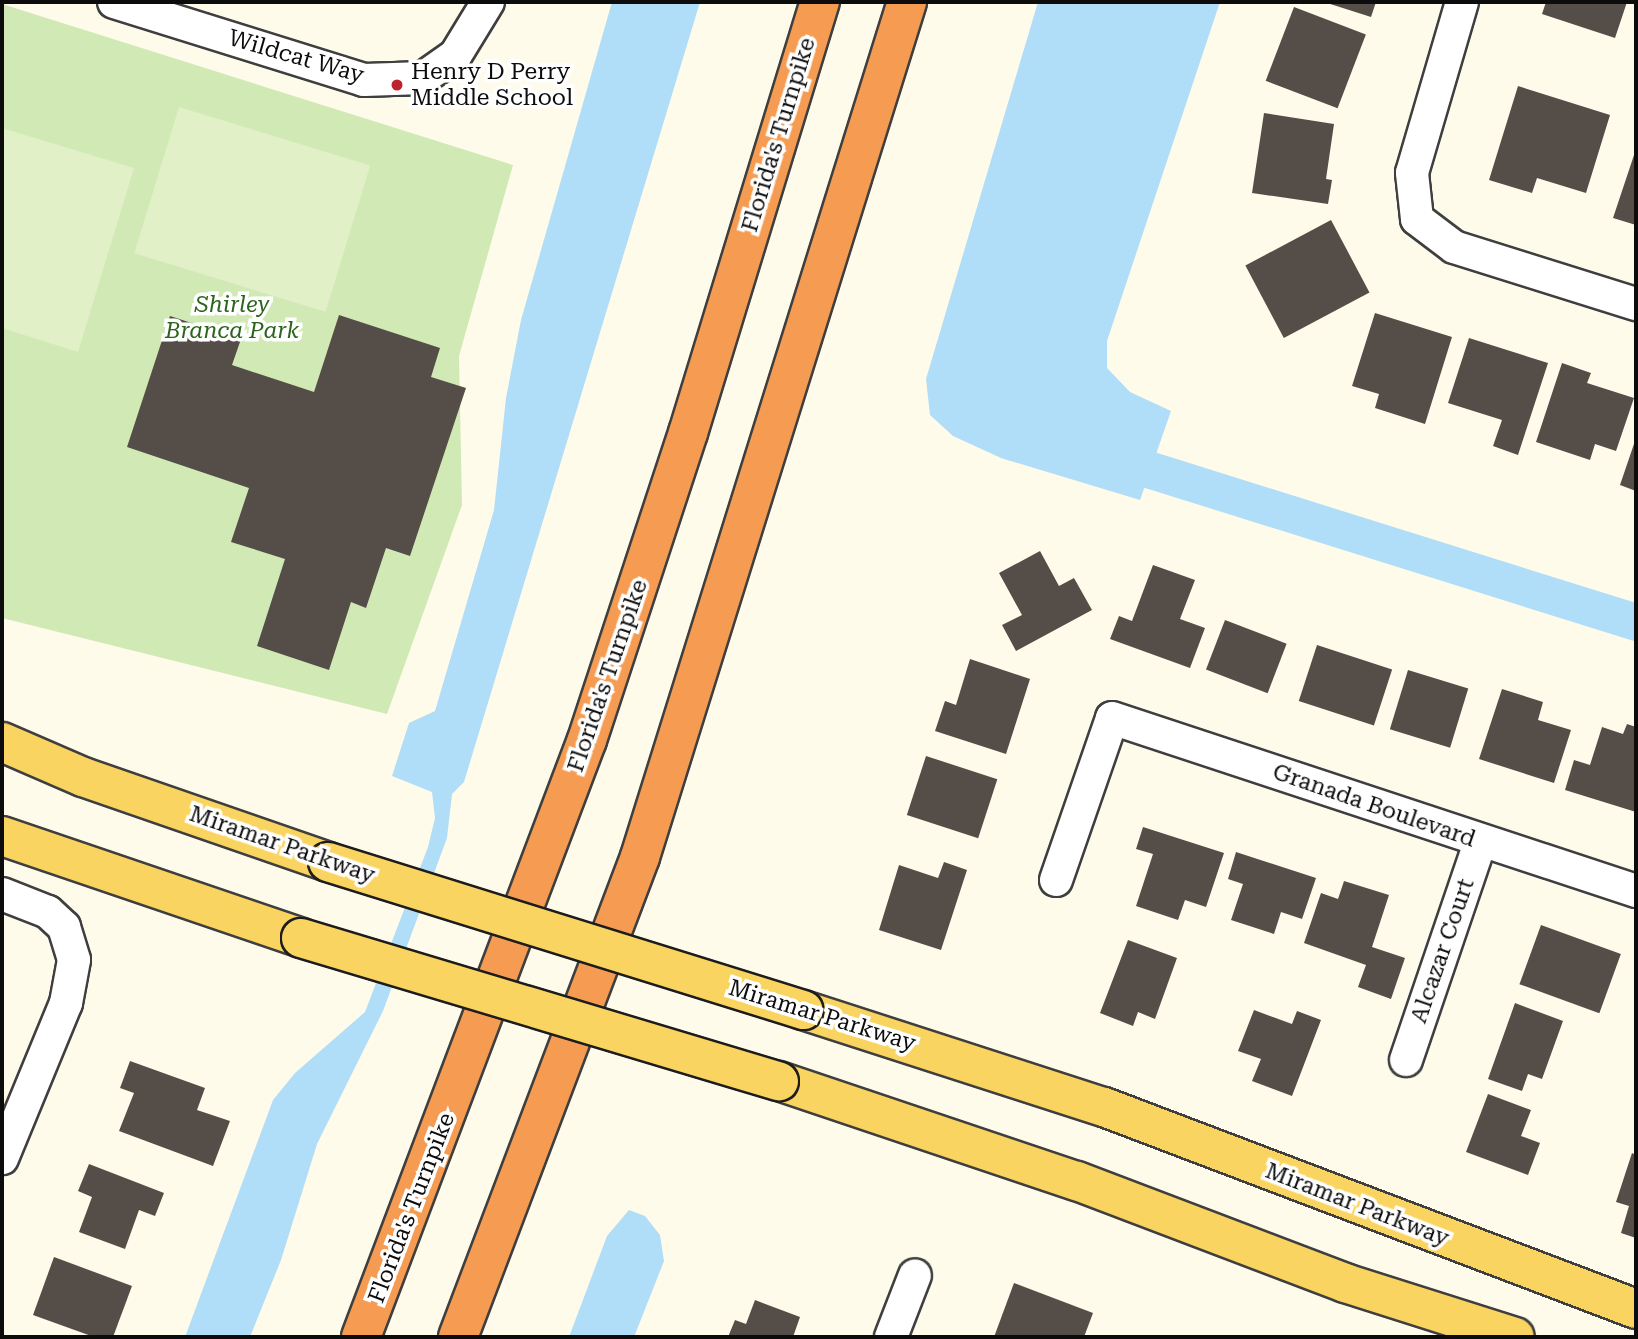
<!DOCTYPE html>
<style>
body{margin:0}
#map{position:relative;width:1638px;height:1339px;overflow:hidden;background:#fffbeb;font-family:"Roboto Serif",serif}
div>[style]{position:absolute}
.green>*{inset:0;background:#d0e9b5}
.pitch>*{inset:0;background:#e2f0c7;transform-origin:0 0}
.water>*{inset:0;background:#b0ddf7}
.canal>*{height:37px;margin:-18.5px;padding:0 18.5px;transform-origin:18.5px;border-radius:18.5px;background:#b0ddf7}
.building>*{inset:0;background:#554d48;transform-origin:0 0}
.roads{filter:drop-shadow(2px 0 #3f3f3f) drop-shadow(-2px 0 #3f3f3f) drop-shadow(0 2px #3f3f3f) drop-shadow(0 -2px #3f3f3f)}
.minor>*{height:32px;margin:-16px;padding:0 16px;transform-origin:16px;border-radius:16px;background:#fff}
.primary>*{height:38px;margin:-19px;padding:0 19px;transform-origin:19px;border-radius:19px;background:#fad460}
.motorway>*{height:38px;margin:-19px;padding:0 19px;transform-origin:19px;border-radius:19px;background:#f69c52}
.bridges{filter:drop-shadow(2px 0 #1d1d1d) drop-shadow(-2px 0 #1d1d1d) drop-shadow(0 2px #1d1d1d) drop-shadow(0 -2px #1d1d1d)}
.primary-bridge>*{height:38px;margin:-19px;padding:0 19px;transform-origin:19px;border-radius:19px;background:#fad460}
.dots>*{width:19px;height:19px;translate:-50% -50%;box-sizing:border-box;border:4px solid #fff;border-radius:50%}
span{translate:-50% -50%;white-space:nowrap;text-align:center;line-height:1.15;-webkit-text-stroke:7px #fff;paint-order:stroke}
.street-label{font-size:23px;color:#0c0c0c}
.poi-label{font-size:23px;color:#0c0c0c}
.left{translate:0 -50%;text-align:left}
.park-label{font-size:23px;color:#2b641c;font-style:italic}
.frame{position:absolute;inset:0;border:4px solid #0c0c0c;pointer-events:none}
</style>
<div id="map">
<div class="green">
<div style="clip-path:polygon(2px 4px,513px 165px,459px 356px,462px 505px,387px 714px,2px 618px)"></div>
</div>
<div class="pitch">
<div style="left:179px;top:107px;width:200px;height:153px;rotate:17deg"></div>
<div style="clip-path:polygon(2px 128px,134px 168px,78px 352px,2px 328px)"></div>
</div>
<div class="water">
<div style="clip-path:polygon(612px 2px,700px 2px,464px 782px,452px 794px,447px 838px,383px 1011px,317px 1144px,281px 1260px,250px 1337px,185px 1337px,273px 1100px,295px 1073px,365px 1012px,428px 847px,435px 818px,432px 792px,392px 776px,409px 723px,435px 711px,494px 510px,506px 398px,521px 320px)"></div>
<div style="clip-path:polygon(1038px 2px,1220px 2px,1107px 341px,1107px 368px,1130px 392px,1171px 411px,1140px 500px,1001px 458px,953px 436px,930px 415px,926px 379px)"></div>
<div style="clip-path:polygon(629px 1210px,645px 1216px,660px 1235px,664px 1261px,634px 1337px,569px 1337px,607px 1236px)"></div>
</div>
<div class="canal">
<div style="left:1103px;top:455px;width:559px;rotate:17.4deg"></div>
</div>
<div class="building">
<div style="clip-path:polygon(1324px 2px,1376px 2px,1371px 17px)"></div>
<div style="clip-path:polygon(1546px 2px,1627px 2px,1615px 38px,1542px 14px)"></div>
<div style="left:1294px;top:7px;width:77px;height:79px;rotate:21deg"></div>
<div style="clip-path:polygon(1518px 86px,1610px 115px,1586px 193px,1537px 178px,1532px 193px,1489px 180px)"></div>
<div style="clip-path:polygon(1264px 113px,1334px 124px,1326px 179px,1332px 180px,1328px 204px,1252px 193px)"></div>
<div style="clip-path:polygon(1636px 149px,1636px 225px,1613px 218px)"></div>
<div style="left:1331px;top:220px;width:82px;height:97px;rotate:62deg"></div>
<div style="clip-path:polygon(1375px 313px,1452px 337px,1425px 424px,1375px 408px,1379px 394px,1352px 386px)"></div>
<div style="clip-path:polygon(339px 315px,440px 348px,431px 377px,466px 388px,410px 556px,386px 548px,366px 608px,351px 602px,329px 670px,257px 646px,285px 559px,231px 542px,249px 488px,127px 447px,170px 316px,241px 339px,232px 365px,314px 392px)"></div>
<div style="clip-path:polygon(1469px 338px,1548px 363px,1518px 455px,1493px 446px,1502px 420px,1448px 403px)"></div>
<div style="clip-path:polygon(1562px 363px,1591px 373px,1587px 383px,1634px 398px,1616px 451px,1595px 444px,1590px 460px,1536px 442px)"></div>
<div style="clip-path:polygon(1636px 438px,1636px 491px,1620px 485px)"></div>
<div style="clip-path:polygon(1040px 551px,1059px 586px,1074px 578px,1092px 610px,1016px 651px,1002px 625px,1022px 615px,999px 573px)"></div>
<div style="clip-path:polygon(1153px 565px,1195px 580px,1180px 619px,1205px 628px,1190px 668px,1110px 639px,1119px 616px,1132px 621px)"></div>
<div style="left:1225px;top:620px;width:66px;height:53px;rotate:21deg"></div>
<div style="left:1317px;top:645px;width:79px;height:59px;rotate:18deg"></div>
<div style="clip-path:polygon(970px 659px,1030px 679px,1006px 754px,935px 731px,945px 701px,956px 705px)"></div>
<div style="left:1408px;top:670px;width:63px;height:62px;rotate:17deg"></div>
<div style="clip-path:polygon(1502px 689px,1543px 702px,1538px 720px,1571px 730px,1554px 783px,1479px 759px)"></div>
<div style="clip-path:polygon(1627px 724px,1636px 727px,1636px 812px,1565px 790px,1574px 760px,1590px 765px,1602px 727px,1623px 734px)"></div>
<div style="left:926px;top:756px;width:75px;height:62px;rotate:18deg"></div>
<div style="clip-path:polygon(1143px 827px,1224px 853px,1206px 907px,1185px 900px,1178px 920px,1136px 906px,1153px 854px,1136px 849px)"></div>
<div style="clip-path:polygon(1236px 852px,1316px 878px,1302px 919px,1281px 912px,1274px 934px,1231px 920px,1243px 884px,1228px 879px)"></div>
<div style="clip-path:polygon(944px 862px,967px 870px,941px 950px,879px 930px,899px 865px,938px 878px)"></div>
<div style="clip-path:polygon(1344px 881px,1389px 895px,1372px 947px,1405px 958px,1391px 999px,1358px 987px,1366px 965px,1304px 943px,1321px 893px,1338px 899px)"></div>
<div style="left:1541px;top:925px;width:85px;height:63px;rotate:20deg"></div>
<div style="clip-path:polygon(1128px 940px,1177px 958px,1155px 1019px,1138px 1012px,1133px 1026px,1100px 1013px)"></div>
<div style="clip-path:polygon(1515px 1003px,1563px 1021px,1542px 1079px,1528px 1074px,1522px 1091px,1488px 1079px)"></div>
<div style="clip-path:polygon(1254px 1010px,1292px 1024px,1297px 1011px,1321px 1020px,1292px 1096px,1252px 1081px,1261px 1059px,1238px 1051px)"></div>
<div style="clip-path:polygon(130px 1061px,205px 1088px,197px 1110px,230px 1121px,213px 1166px,119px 1131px,134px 1093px,120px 1088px)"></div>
<div style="clip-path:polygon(1488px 1094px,1531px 1110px,1521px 1136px,1540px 1143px,1528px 1175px,1466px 1152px)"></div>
<div style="clip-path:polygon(1632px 1153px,1636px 1155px,1636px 1238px,1621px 1233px,1629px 1206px,1616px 1202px)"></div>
<div style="clip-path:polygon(89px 1164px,164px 1193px,155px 1216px,139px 1210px,125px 1249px,79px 1232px,92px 1197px,78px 1191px)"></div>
<div style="clip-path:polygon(54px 1257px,132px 1286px,113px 1337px,94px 1337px,33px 1315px)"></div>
<div style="clip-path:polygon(1014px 1283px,1093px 1313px,1084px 1337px,994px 1337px)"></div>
<div style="clip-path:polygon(755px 1300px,800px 1317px,793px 1337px,728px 1337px,735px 1320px,746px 1324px)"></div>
</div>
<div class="roads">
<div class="minor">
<div style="left:114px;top:2px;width:262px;rotate:17.3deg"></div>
<div style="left:364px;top:80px;width:59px;rotate:-1.9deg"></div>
<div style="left:423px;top:78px;width:39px;rotate:-35deg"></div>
<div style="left:455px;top:56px;width:63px;rotate:-58.6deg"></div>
<div style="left:1462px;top:2px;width:178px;rotate:106.3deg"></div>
<div style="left:1412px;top:173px;width:46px;rotate:83.8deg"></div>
<div style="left:1417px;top:219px;width:46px;rotate:37.1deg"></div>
<div style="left:1454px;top:247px;width:191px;rotate:17.4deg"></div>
<div style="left:1056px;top:880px;width:171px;rotate:-70.9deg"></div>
<div style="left:1112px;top:718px;width:552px;rotate:18.27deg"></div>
<div style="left:2px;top:894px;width:49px;rotate:21.4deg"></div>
<div style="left:48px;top:912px;width:22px;rotate:43deg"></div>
<div style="left:64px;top:927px;width:34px;rotate:73deg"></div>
<div style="left:74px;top:960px;width:44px;rotate:100.5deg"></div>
<div style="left:66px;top:1003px;width:168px;rotate:112.4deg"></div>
<div style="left:1406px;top:1060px;width:229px;rotate:-71.2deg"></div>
<div style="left:891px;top:1337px;width:66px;rotate:-68.8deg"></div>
</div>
<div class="primary">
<div style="left:2px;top:742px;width:88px;rotate:23.4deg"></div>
<div style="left:83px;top:777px;width:259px;rotate:19.1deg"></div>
<div style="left:2px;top:836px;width:316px;rotate:18.8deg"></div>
<div style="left:803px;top:1010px;width:316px;rotate:17.9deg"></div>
<div style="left:1104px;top:1107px;width:569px;rotate:20.79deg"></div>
<div style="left:779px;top:1081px;width:314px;rotate:18.6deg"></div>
<div style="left:1077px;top:1181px;width:287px;rotate:20.8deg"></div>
<div style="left:1345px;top:1283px;width:178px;rotate:17.6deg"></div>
</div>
<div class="motorway">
<div style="left:361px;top:1337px;width:638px;rotate:-69.27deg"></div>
<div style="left:587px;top:740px;width:323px;rotate:-71.8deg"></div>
<div style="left:688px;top:433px;width:451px;rotate:-73deg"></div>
<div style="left:458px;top:1337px;width:513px;rotate:-69.23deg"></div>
<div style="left:640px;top:857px;width:896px;rotate:-72.66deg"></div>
</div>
</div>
<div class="bridges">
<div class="primary-bridge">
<div style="left:328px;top:862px;width:498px;rotate:17.3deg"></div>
<div style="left:301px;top:938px;width:499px;rotate:16.7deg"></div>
</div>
</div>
<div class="dots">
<div style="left:397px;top:85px;background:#be232b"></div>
</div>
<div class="street-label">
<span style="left:296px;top:57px;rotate:16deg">Wildcat Way</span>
<span style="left:779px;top:135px;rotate:-73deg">Florida's Turnpike</span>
<span style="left:608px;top:676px;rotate:-71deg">Florida's Turnpike</span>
<span style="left:1374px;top:806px;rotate:19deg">Granada Boulevard</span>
<span style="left:282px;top:845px;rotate:19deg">Miramar Parkway</span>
<span style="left:1443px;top:951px;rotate:-71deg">Alcazar Court</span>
<span style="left:822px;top:1016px;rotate:17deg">Miramar Parkway</span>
<span style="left:1357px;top:1205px;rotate:21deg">Miramar Parkway</span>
<span style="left:412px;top:1208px;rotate:-69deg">Florida's Turnpike</span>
</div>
<div class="poi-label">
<span class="left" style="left:411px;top:85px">Henry D Perry<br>Middle School</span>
</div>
<div class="park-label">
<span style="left:232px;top:318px">Shirley<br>Branca Park</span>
</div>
<div class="frame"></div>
</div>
